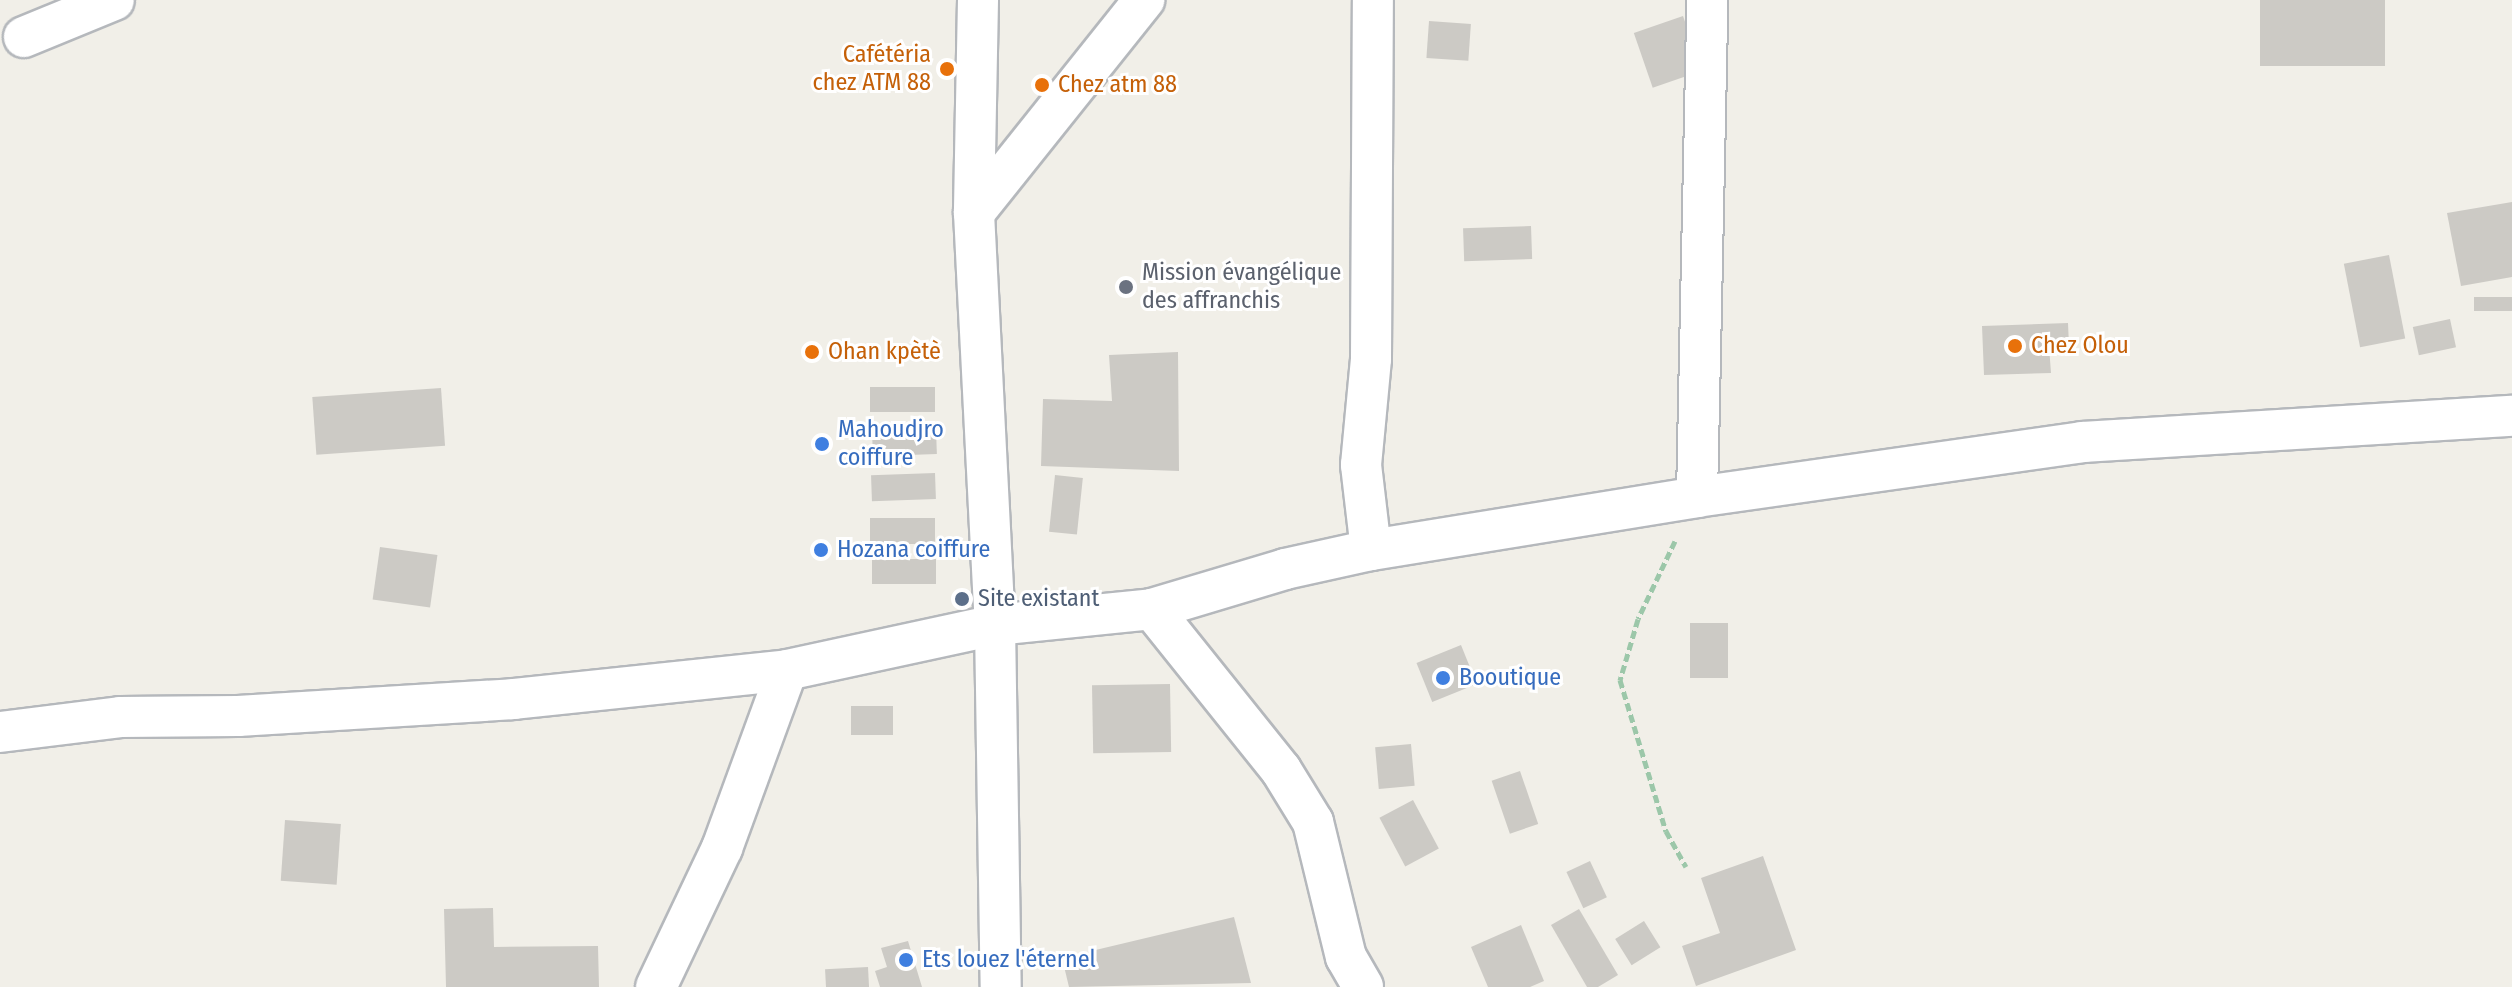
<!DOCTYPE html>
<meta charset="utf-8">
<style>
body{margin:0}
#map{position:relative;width:2512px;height:987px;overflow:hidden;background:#f1efe8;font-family:"Fira Sans Condensed",sans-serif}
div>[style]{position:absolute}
.building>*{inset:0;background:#cccac5;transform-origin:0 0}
.path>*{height:5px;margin-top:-2.5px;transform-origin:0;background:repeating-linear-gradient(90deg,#9cc7a9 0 8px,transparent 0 12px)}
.roads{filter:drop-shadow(2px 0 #b5b8bc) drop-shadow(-2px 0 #b5b8bc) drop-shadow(0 2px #b5b8bc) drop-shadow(0 -2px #b5b8bc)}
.minor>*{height:40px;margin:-20px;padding:0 20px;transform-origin:20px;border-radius:20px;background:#fff}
.dots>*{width:22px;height:22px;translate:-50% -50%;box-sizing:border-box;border:4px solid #fff;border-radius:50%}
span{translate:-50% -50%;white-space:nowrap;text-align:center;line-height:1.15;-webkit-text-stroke:6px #fff;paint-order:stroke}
.food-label{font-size:24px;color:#c56008}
.right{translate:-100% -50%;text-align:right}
.left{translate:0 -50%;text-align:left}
.worship-label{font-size:24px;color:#5b616d}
.shop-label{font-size:24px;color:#366cbe}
.service-label{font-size:24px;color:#4e5e75}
</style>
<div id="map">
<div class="building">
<div style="left:2260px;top:0;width:125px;height:66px"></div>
<div style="left:1683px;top:16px;width:58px;height:52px;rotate:71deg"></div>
<div style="left:1429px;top:21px;width:42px;height:37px;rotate:4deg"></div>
<div style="clip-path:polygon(2512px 202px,2512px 277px,2461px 286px,2447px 213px)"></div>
<div style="left:1531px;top:226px;width:33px;height:68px;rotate:88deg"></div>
<div style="left:2389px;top:255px;width:85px;height:46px;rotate:79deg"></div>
<div style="left:2512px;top:297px;width:14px;height:38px;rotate:90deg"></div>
<div style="left:2450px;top:319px;width:29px;height:38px;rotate:78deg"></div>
<div style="clip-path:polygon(2068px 323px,2069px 346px,2049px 346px,2051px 373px,1984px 375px,1982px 326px)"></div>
<div style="clip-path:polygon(1178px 352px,1179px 471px,1041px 466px,1043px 399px,1112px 401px,1109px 355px)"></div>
<div style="left:935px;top:387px;width:25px;height:65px;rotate:90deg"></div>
<div style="left:441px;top:388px;width:58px;height:129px;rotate:86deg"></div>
<div style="left:936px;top:429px;width:25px;height:64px;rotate:88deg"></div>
<div style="left:935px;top:473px;width:26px;height:64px;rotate:88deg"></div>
<div style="left:1055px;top:475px;width:28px;height:57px;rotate:6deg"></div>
<div style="left:935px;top:518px;width:26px;height:65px;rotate:90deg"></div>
<div style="left:380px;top:547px;width:58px;height:53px;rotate:8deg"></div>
<div style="left:872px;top:559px;width:64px;height:25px"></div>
<div style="left:1690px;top:623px;width:38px;height:55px"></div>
<div style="left:1461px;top:645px;width:42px;height:48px;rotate:68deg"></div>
<div style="left:1170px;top:684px;width:68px;height:78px;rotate:89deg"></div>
<div style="left:851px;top:706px;width:42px;height:29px"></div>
<div style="left:1411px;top:744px;width:42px;height:36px;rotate:85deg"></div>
<div style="left:1520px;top:771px;width:56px;height:30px;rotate:71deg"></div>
<div style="left:1413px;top:800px;width:55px;height:38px;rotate:62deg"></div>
<div style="left:285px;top:820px;width:56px;height:61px;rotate:4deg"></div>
<div style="clip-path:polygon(1763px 856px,1796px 950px,1696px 986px,1682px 946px,1720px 933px,1701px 878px)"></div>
<div style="left:1590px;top:861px;width:40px;height:26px;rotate:65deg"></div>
<div style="clip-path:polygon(493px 908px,494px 947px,598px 946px,599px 987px,446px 987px,444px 909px)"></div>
<div style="clip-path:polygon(1579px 909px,1618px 975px,1598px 987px,1587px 987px,1551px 925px)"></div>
<div style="clip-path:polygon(1234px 917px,1251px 983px,1069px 987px,1062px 958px)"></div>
<div style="left:1644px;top:921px;width:31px;height:34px;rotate:58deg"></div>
<div style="clip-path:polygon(1521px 925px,1544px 981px,1530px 987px,1488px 987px,1471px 947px)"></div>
<div style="clip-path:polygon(908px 941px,922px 987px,880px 987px,875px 971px,887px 967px,881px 948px)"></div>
<div style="left:868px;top:967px;width:20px;height:43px;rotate:87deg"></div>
</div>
<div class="path">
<div style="left:1675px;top:541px;width:86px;rotate:115.4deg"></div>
<div style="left:1638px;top:619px;width:64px;rotate:106.4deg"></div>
<div style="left:1620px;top:680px;width:158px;rotate:73.1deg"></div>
<div style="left:1666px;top:831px;width:41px;rotate:60.9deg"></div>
</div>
<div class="roads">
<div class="minor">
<div style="left:978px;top:0;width:213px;rotate:91.1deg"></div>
<div style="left:974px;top:213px;width:413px;rotate:87.1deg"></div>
<div style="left:995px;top:625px;width:362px;rotate:89.1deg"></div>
<div style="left:24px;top:37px;width:97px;rotate:-22.3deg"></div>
<div style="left:974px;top:213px;width:273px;rotate:-51.4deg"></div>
<div style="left:1697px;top:497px;width:497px;rotate:-88.8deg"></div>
<div style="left:1371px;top:550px;width:86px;rotate:-96.7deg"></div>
<div style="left:1361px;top:465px;width:106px;rotate:-84.6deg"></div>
<div style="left:1371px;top:359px;width:359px;rotate:-89.7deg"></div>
<div style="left:1152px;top:609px;width:206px;rotate:51.3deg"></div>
<div style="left:1281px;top:770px;width:61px;rotate:58.4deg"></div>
<div style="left:1313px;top:822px;width:139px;rotate:76.3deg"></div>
<div style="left:1346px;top:957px;width:34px;rotate:60deg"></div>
<div style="left:0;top:732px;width:121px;rotate:-7.1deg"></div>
<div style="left:120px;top:717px;width:118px;rotate:-0.5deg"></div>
<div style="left:238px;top:716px;width:276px;rotate:-3.5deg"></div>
<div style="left:513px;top:699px;width:276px;rotate:-6deg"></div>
<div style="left:787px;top:670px;width:213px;rotate:-12.2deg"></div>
<div style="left:995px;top:625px;width:158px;rotate:-5.8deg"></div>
<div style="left:1152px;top:609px;width:139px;rotate:-16.7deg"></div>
<div style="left:1285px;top:569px;width:88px;rotate:-12.5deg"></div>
<div style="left:1371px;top:550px;width:330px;rotate:-9.2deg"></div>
<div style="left:1697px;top:497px;width:389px;rotate:-8.1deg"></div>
<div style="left:2082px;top:442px;width:431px;rotate:-3.5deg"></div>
<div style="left:656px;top:987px;width:154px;rotate:-64.6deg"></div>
<div style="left:722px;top:848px;width:189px;rotate:-69.9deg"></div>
</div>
</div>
<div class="dots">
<div style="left:947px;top:69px;background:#e8710a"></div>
<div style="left:1042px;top:85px;background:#e8710a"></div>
<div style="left:1126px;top:287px;background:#6b7280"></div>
<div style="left:2015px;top:346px;background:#e8710a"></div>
<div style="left:812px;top:352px;background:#e8710a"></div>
<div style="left:822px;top:444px;background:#3f7fe0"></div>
<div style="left:821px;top:550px;background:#3f7fe0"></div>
<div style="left:962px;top:599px;background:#5c6f8a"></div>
<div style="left:1443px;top:678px;background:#3f7fe0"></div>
<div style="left:906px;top:960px;background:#3f7fe0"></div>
</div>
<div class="food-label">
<span class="right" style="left:931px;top:69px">Cafétéria<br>chez ATM 88</span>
<span class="left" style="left:1058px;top:85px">Chez atm 88</span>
<span class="left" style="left:2031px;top:346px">Chez Olou</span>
<span class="left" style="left:828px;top:352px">Ohan kpètè</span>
</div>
<div class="worship-label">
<span class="left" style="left:1142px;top:287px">Mission évangélique<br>des affranchis</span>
</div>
<div class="shop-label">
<span class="left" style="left:838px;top:444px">Mahoudjro<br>coiffure</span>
<span class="left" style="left:837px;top:550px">Hozana coiffure</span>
<span class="left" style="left:1459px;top:678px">Booutique</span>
<span class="left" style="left:922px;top:960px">Ets louez l'éternel</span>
</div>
<div class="service-label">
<span class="left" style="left:978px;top:599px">Site existant</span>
</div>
</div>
